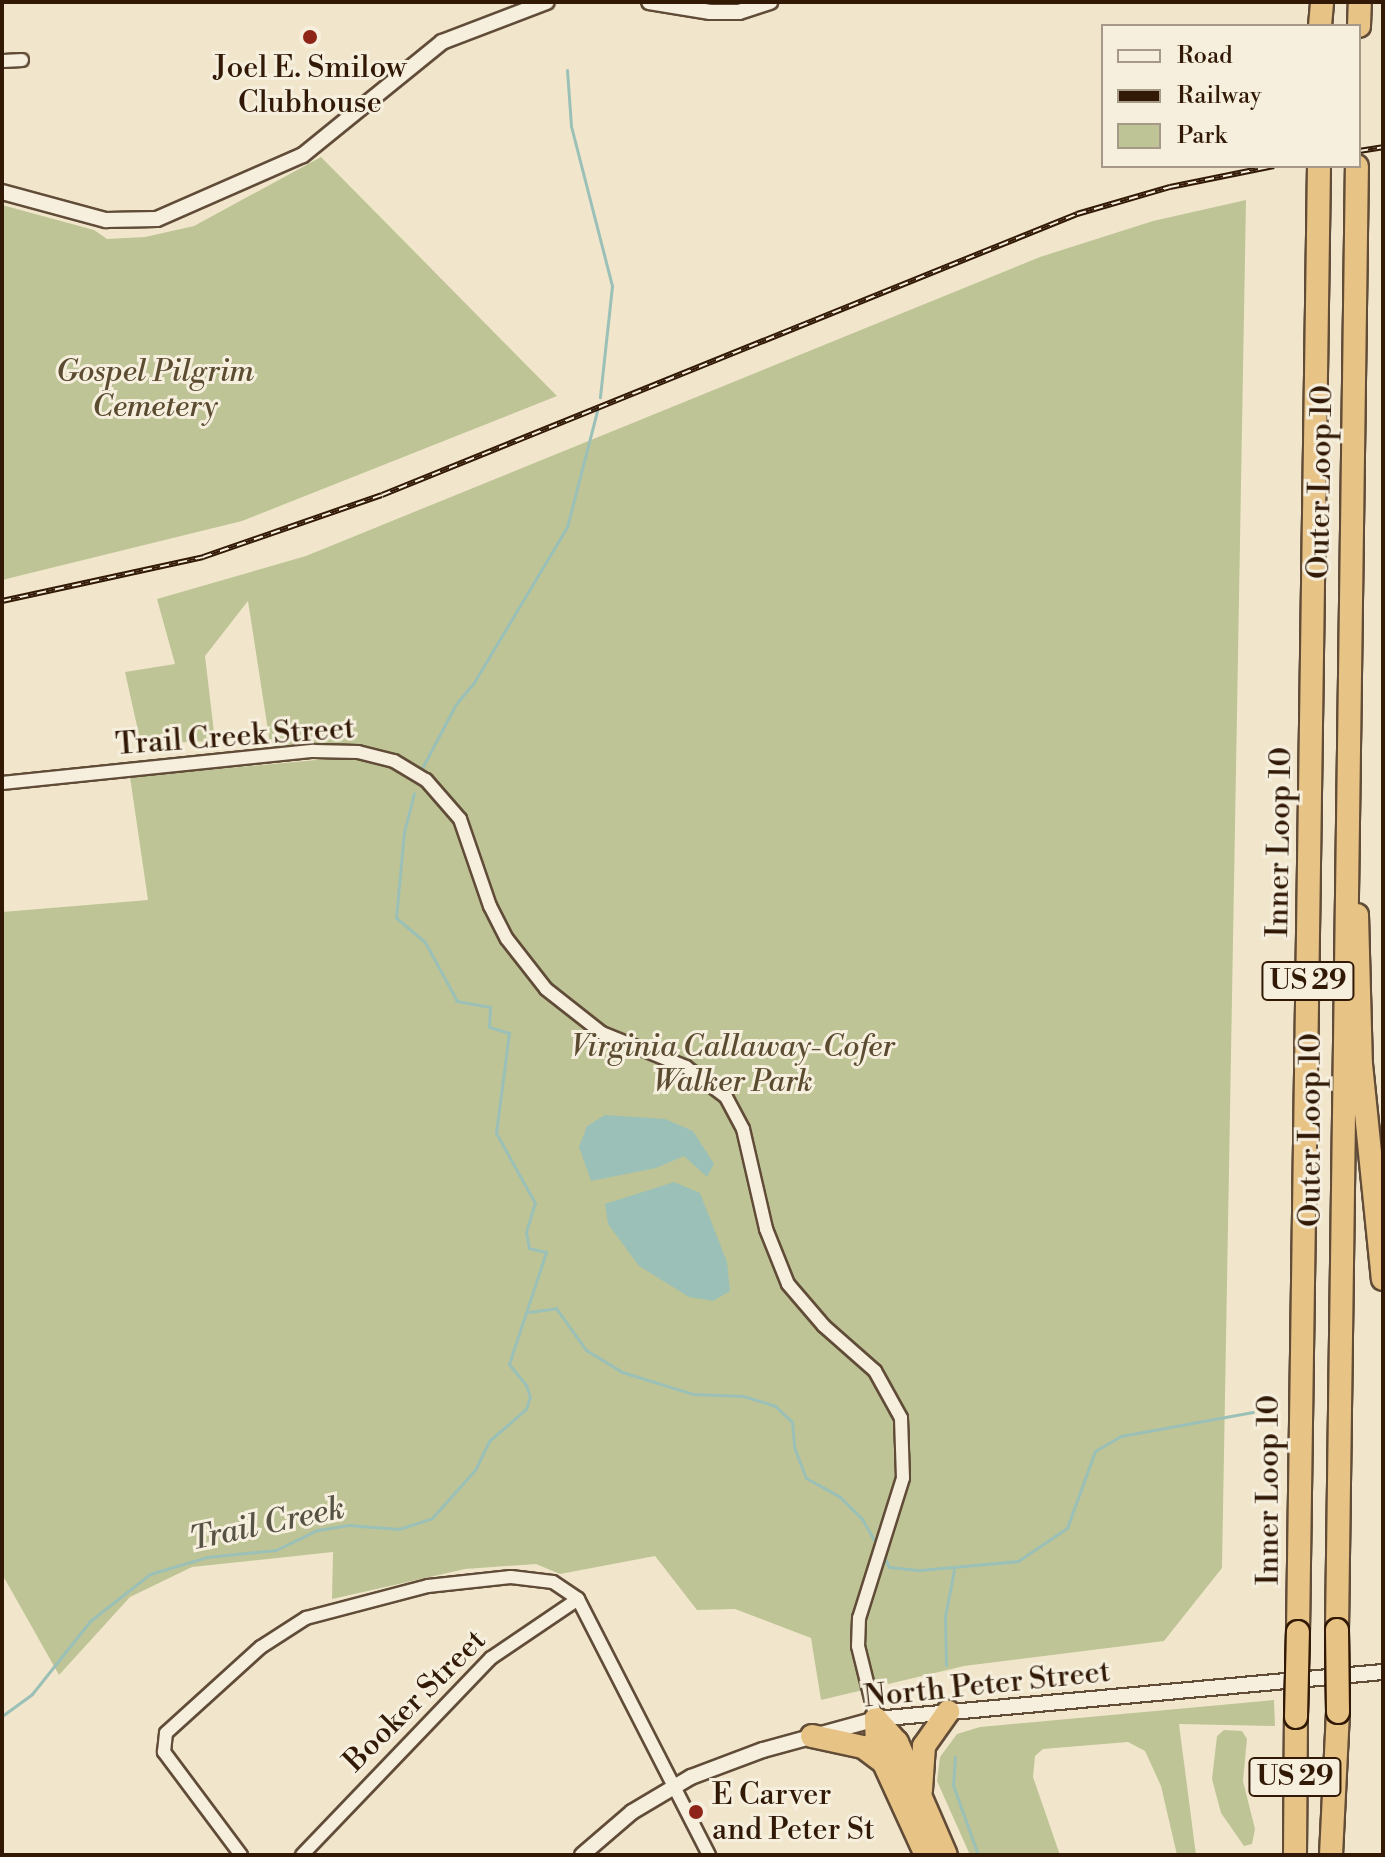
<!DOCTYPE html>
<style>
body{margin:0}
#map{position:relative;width:1385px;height:1857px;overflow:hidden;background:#f1e6cc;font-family:"Libre Bodoni",serif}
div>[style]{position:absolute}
.green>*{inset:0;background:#bec495}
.water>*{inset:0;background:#9bc0b7}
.stream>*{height:3px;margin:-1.5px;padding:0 1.5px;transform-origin:1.5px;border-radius:1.5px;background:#9bc0b7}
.roads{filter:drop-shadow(2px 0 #614c38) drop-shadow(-2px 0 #614c38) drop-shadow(0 2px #614c38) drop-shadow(0 -2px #614c38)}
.minor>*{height:12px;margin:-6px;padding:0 6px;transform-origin:6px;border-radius:6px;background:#f6efde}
.tertiary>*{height:14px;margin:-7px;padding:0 7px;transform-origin:7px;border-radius:7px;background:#f6efde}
.motorway>*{height:22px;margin:-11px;padding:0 11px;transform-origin:11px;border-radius:11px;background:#e8c386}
.rail>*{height:6px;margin-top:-3px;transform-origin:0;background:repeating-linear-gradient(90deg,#f6efde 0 9px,#311906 0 18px);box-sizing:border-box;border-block:2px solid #311906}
.bridges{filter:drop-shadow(2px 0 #311906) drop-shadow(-2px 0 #311906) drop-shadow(0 2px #311906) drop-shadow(0 -2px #311906)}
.motorway-bridge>*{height:22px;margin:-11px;padding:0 11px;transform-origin:11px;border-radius:11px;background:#e8c386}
.dots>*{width:22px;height:22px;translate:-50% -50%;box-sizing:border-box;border:4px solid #f6efde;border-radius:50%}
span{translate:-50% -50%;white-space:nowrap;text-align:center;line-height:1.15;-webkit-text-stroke:6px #f6efde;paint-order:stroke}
.shield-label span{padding:2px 6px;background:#f6efde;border:2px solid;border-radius:6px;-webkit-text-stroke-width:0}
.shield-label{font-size:28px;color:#311906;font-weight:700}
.poi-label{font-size:30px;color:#311906}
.left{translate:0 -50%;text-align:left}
.park-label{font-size:30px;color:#5b4c31;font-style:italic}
.street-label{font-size:30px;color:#311906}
.water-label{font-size:32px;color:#565344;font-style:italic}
.frame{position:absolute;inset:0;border:4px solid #311906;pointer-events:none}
.legend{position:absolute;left:1101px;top:24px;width:260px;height:144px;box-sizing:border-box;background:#f6efde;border:2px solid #a79988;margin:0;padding:10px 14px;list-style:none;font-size:24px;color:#311906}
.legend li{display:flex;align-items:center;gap:16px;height:40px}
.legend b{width:40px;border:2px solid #a79988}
</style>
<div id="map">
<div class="green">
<div style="clip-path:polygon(321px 157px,557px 396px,242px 521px,2px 580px,2px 205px,94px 230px,107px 239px,145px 237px,194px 226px)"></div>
<div style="clip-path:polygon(1246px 200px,1222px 1568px,1164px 1641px,964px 1666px,821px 1700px,811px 1638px,735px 1609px,697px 1610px,655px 1556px,560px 1574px,536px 1564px,465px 1569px,332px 1599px,333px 1552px,192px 1567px,130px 1597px,59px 1675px,2px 1574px,2px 912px,148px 900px,130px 777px,338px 758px,337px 744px,271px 750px,248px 601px,205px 656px,215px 741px,141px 744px,125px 672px,175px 664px,157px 599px,306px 556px,1040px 257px,1153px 221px)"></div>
<div style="clip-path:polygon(1274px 1700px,1275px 1726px,1179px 1724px,1196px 1855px,1177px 1855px,1161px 1786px,1145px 1751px,1128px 1742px,1043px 1749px,1035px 1756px,1033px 1777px,1060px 1855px,970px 1855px,937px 1781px,940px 1757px,957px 1734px,980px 1727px)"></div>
<div style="clip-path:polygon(1224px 1730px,1242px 1731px,1247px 1739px,1243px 1781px,1255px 1829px,1252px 1844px,1244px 1846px,1221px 1813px,1212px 1779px,1217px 1736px)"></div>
</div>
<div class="water">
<div style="clip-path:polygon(605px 1115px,665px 1119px,693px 1131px,714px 1164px,707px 1177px,684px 1156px,656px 1168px,591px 1181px,579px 1147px,587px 1126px)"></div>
<div style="clip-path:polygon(674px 1182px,700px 1193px,727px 1262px,730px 1291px,713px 1301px,689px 1297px,639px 1266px,608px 1224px,605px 1204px)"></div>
</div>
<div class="stream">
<div style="left:567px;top:70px;width:56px;rotate:85.9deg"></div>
<div style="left:571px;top:126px;width:165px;rotate:75.6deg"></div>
<div style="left:612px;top:286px;width:112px;rotate:96.2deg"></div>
<div style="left:421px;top:770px;width:75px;rotate:-62.1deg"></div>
<div style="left:456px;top:704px;width:26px;rotate:-50deg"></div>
<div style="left:473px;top:684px;width:183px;rotate:-59.1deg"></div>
<div style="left:567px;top:527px;width:120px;rotate:-75.5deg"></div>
<div style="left:529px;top:1312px;width:27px;rotate:-8deg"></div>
<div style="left:556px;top:1308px;width:52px;rotate:54.5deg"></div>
<div style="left:586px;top:1350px;width:42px;rotate:31.4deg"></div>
<div style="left:622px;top:1372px;width:74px;rotate:17.2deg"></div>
<div style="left:693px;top:1394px;width:50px;rotate:2.3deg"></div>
<div style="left:743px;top:1396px;width:34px;rotate:17deg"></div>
<div style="left:775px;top:1406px;width:23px;rotate:43deg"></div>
<div style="left:792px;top:1422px;width:25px;rotate:85deg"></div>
<div style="left:794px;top:1447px;width:33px;rotate:69deg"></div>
<div style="left:806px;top:1478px;width:39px;rotate:29deg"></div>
<div style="left:840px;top:1497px;width:31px;rotate:45deg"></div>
<div style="left:862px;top:1519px;width:32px;rotate:60deg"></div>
<div style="left:884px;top:1557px;width:11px;rotate:63deg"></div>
<div style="left:889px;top:1567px;width:31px;rotate:6deg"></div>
<div style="left:920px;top:1570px;width:98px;rotate:-5.2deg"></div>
<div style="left:1018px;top:1561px;width:59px;rotate:-34deg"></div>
<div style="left:1067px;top:1528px;width:82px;rotate:-70deg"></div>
<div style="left:1095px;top:1451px;width:30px;rotate:-30deg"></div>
<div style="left:1121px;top:1436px;width:134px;rotate:-10.3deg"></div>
<div style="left:946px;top:1665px;width:49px;rotate:-91.2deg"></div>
<div style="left:945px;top:1616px;width:47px;rotate:-78.9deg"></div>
<div style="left:2px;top:1716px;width:37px;rotate:-36deg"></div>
<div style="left:32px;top:1694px;width:93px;rotate:-51.5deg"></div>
<div style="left:90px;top:1621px;width:76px;rotate:-38.1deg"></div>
<div style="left:150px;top:1574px;width:59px;rotate:-16.6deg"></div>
<div style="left:207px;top:1557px;width:69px;rotate:-5.8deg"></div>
<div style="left:276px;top:1550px;width:46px;rotate:-26deg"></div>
<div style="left:317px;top:1530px;width:31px;rotate:-9deg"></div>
<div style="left:348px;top:1525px;width:51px;rotate:4.5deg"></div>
<div style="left:399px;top:1529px;width:35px;rotate:-18deg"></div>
<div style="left:432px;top:1518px;width:64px;rotate:-48.1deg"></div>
<div style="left:475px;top:1470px;width:32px;rotate:-64deg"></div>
<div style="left:489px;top:1441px;width:49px;rotate:-40.9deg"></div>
<div style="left:526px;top:1409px;width:13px;rotate:-72deg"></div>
<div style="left:530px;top:1397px;width:13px;rotate:-108deg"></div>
<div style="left:526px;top:1385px;width:27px;rotate:-129deg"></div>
<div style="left:509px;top:1364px;width:118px;rotate:-71.7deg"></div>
<div style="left:546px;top:1252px;width:17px;rotate:-167deg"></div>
<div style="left:529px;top:1248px;width:16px;rotate:-101deg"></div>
<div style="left:526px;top:1232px;width:30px;rotate:-73deg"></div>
<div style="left:535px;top:1203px;width:80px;rotate:-119.1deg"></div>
<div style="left:496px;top:1133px;width:101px;rotate:-82.6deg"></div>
<div style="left:509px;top:1033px;width:21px;rotate:-163deg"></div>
<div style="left:489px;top:1027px;width:20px;rotate:-87deg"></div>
<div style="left:490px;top:1007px;width:34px;rotate:-170deg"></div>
<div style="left:457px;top:1001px;width:67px;rotate:-118.5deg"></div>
<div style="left:425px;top:942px;width:38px;rotate:-140deg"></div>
<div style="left:396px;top:918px;width:86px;rotate:-84.7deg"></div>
<div style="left:404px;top:832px;width:40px;rotate:-75.6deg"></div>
<div style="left:955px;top:1757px;width:28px;rotate:94deg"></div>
<div style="left:953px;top:1785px;width:74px;rotate:70.3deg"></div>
</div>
<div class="roads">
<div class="minor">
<div style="left:2px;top:61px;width:20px;rotate:-3deg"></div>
<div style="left:2px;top:783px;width:313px;rotate:-5.9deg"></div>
<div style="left:313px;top:751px;width:45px;rotate:1.3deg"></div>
<div style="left:358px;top:752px;width:37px;rotate:14deg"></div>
<div style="left:394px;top:761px;width:37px;rotate:31deg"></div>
<div style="left:426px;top:780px;width:52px;rotate:48.9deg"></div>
<div style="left:460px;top:819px;width:92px;rotate:71deg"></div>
<div style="left:490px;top:906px;width:37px;rotate:63deg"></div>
<div style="left:507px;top:939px;width:63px;rotate:52deg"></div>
<div style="left:546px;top:989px;width:71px;rotate:38.2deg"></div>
<div style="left:602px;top:1033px;width:91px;rotate:22deg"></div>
<div style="left:686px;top:1067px;width:50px;rotate:36.9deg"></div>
<div style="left:726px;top:1097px;width:36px;rotate:62deg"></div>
<div style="left:743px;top:1129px;width:103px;rotate:77deg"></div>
<div style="left:766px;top:1229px;width:59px;rotate:68.2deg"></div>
<div style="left:788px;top:1284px;width:55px;rotate:49.4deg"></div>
<div style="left:824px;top:1326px;width:68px;rotate:41.4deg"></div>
<div style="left:875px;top:1371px;width:54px;rotate:61deg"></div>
<div style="left:901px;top:1418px;width:60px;rotate:88.1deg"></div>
<div style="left:903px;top:1478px;width:147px;rotate:107.4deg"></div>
<div style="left:859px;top:1618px;width:28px;rotate:92deg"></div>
<div style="left:858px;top:1646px;width:75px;rotate:76.1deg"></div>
<div style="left:241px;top:1855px;width:129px;rotate:-126.8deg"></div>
<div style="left:164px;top:1752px;width:19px;rotate:-84deg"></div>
<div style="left:166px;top:1733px;width:128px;rotate:-42.2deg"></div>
<div style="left:261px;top:1647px;width:54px;rotate:-32.8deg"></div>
<div style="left:306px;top:1618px;width:126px;rotate:-14.7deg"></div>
<div style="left:428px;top:1586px;width:83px;rotate:-6.2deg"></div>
<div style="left:511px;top:1577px;width:42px;rotate:6.8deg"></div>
<div style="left:553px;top:1582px;width:30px;rotate:34deg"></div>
<div style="left:578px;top:1599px;width:288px;rotate:62.9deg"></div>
<div style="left:302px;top:1855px;width:273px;rotate:-46.2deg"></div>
<div style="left:491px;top:1658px;width:105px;rotate:-34.1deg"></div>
</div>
<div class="tertiary">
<div style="left:649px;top:2px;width:62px;rotate:9.3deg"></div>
<div style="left:710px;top:12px;width:29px"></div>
<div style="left:739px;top:12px;width:33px;rotate:-18deg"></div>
<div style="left:2px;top:192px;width:108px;rotate:15.1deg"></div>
<div style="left:106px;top:220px;width:51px;rotate:-1.1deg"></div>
<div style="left:157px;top:219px;width:159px;rotate:-23.7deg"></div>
<div style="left:303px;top:155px;width:179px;rotate:-39.1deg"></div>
<div style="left:442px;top:42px;width:112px;rotate:-20.9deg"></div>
<div style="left:582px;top:1855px;width:66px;rotate:-40.7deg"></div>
<div style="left:632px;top:1812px;width:69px;rotate:-30.7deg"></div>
<div style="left:691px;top:1777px;width:77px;rotate:-20.6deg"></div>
<div style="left:763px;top:1750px;width:117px;rotate:-15.3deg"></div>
<div style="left:876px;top:1719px;width:509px;rotate:-5.3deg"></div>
</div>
<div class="motorway">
<div style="left:1320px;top:26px;width:24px;rotate:-85deg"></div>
<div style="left:1359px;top:26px;width:24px;rotate:-88deg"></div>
<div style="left:1357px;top:915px;width:149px;rotate:88.5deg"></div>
<div style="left:1361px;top:1064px;width:216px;rotate:84.2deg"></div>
<div style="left:1337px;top:1630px;width:1464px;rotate:-89.22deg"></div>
<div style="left:1298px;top:1632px;width:1466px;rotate:-89.18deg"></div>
<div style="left:876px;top:1719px;width:31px;rotate:48deg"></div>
<div style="left:897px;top:1742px;width:123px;rotate:66.6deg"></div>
<div style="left:876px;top:1719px;width:29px;rotate:88deg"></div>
<div style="left:877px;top:1748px;width:118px;rotate:65.4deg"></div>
<div style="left:812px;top:1736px;width:52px;rotate:12.2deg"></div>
<div style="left:863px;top:1747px;width:25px;rotate:37deg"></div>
<div style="left:921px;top:1790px;width:44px;rotate:-86.1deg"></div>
<div style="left:924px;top:1746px;width:42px;rotate:-54.8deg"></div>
<div style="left:1295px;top:1855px;width:138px;rotate:-89.6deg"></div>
<div style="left:1331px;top:1855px;width:143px;rotate:-87.2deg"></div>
</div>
</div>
<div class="rail">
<div style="left:1359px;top:151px;width:24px;rotate:-9deg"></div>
<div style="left:2px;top:601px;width:206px;rotate:-12.3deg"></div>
<div style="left:203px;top:557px;width:189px;rotate:-19.1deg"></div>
<div style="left:382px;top:495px;width:750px;rotate:-22.01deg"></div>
<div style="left:1077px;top:214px;width:97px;rotate:-16.2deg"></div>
<div style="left:1170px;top:187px;width:106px;rotate:-11.4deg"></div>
</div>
<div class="bridges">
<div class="motorway-bridge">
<div style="left:1337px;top:1630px;width:82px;rotate:89.3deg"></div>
<div style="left:1296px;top:1717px;width:85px;rotate:-88.7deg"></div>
</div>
</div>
<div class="dots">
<div style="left:310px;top:37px;background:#8f2418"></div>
<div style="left:696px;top:1812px;background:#8f2418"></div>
</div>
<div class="shield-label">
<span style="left:1308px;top:981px">US 29</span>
<span style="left:1295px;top:1777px">US 29</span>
</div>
<div class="poi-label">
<span style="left:310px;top:85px">Joel E. Smilow<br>Clubhouse</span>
<span class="left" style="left:712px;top:1812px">E Carver<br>and Peter St</span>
</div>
<div class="park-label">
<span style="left:155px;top:389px">Gospel Pilgrim<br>Cemetery</span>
<span style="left:733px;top:1064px">Virginia Callaway-Cofer<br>Walker Park</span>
</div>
<div class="street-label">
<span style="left:1321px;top:482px;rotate:-89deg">Outer Loop 10</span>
<span style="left:235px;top:737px;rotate:-4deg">Trail Creek Street</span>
<span style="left:1280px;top:842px;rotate:-89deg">Inner Loop 10</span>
<span style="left:1311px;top:1130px;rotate:-90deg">Outer Loop 10</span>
<span style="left:1269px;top:1490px;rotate:-90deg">Inner Loop 10</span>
<span style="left:987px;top:1685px;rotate:-6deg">North Peter Street</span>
<span style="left:415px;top:1701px;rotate:-45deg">Booker Street</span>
</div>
<div class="water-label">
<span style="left:267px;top:1524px;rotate:-12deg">Trail Creek</span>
</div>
<div class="frame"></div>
<ul class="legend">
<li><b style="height:10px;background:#f6efde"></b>Road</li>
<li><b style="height:10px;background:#311906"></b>Railway</li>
<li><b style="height:22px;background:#bec495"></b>Park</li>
</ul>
</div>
